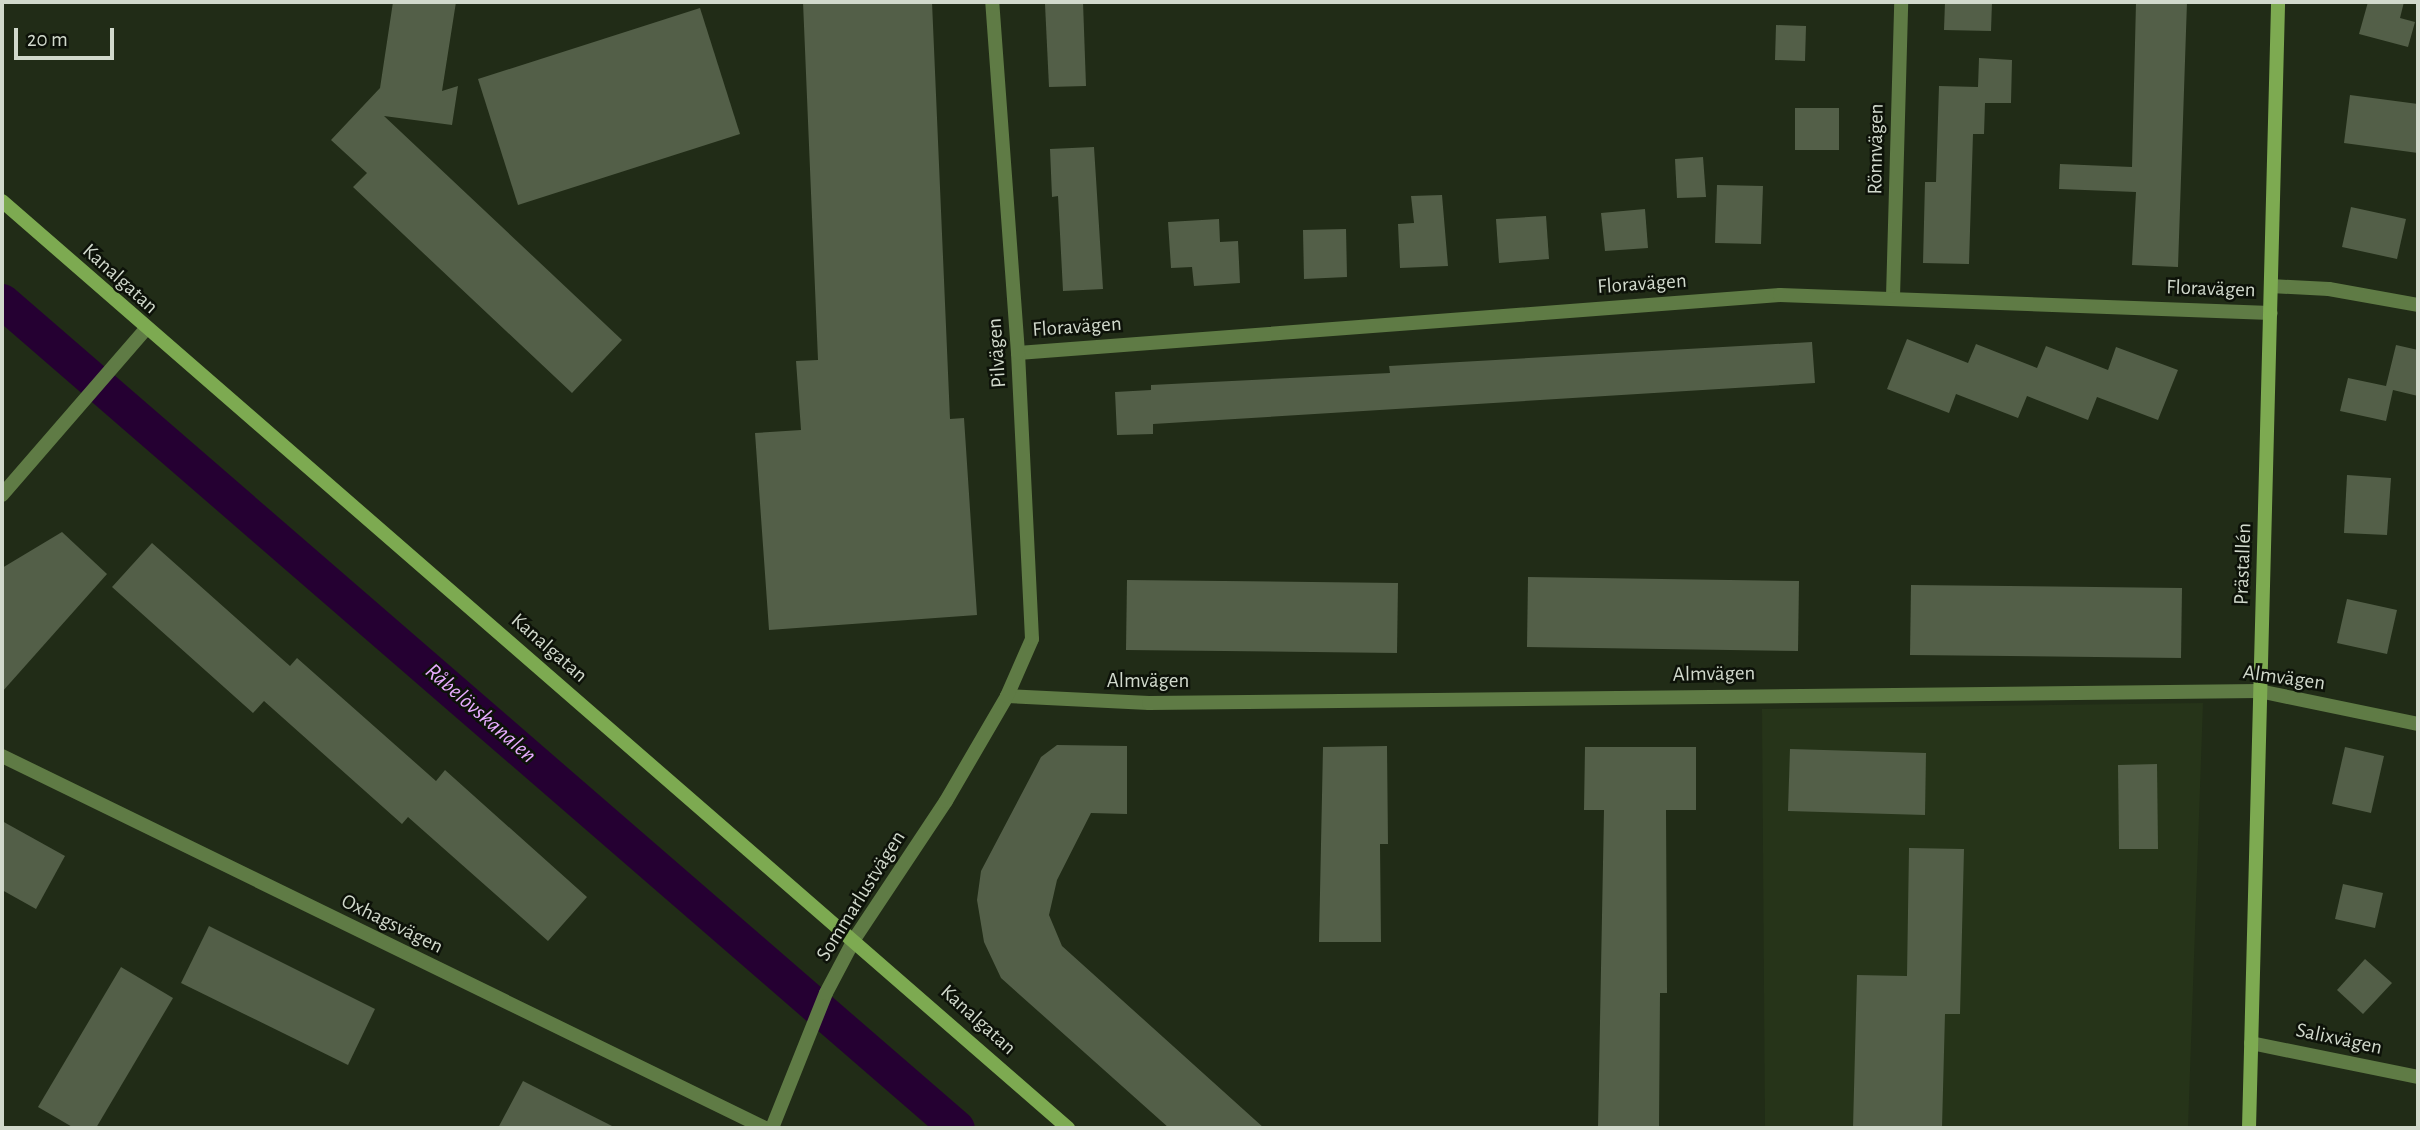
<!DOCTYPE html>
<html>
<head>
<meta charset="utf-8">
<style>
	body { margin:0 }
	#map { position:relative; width:2420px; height:1130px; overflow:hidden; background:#212c17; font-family:"Alegreya Sans",sans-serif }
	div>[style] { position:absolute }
	.built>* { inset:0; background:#263419 }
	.canal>* { height:35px; margin:-17.5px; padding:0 17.5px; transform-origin:17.5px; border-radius:17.5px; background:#250032 }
	.building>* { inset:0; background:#535f48 }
	.street>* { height:14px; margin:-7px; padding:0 7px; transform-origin:7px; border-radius:7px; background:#5f7b45 }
	.secondary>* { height:14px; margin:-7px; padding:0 7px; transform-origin:7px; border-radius:7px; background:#7daa51 }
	span { translate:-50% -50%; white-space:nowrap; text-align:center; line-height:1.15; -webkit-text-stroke:5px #0d1209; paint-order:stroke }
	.street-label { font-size:21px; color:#d1d9cc }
	.water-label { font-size:23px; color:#e6abfd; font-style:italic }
	.frame { position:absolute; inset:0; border:4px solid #d1d9cc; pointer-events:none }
	.scale { position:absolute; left:14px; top:28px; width:100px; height:32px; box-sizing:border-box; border:4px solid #d1d9cc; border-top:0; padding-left:9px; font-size:21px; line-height:24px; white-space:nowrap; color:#d1d9cc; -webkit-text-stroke:5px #0d1209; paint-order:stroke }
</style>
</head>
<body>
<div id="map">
	<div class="built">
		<div style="clip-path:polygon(2203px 703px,2188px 1128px,1765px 1128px,1762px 709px)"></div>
	</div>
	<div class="canal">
		<div style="left:2px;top:301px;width:1263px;rotate:40.89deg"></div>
	</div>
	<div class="building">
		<div style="clip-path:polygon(393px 2px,456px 2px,442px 91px,458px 86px,452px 125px,384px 116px,622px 340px,572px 393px,353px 187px,367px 173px,331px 140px,380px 88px)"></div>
		<div style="clip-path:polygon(803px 2px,932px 2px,950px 419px,964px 418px,977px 615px,769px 630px,755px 433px,801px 430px,796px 361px,818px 360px)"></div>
		<div style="clip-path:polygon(1083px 2px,1086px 86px,1049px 87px,1045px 4px)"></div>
		<div style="clip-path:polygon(1945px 2px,1992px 2px,1991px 31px,1944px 30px)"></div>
		<div style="clip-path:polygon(2136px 2px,2187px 2px,2178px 267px,2132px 265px,2136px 192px,2059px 189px,2060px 164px,2132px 167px)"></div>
		<div style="clip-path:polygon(2368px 2px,2404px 2px,2400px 18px,2415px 22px,2408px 47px,2359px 34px)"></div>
		<div style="clip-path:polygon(700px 8px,740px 134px,518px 205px,478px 79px)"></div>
		<div style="clip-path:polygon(1776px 25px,1806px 26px,1805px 61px,1775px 60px)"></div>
		<div style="clip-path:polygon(1979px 58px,2012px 60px,2011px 103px,1985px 103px,1984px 134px,1973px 134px,1969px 264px,1923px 263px,1925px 182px,1936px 182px,1939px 86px,1978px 87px)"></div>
		<div style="clip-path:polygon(2350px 95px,2418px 104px,2418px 153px,2344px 143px)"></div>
		<div style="clip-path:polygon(1795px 108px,1839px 108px,1839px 150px,1795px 150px)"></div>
		<div style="clip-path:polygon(1094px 147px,1103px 289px,1063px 291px,1058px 196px,1052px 197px,1050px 149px)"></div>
		<div style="clip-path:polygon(1703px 157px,1706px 197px,1677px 198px,1675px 159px)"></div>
		<div style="clip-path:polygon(1717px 185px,1763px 186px,1761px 244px,1715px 243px)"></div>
		<div style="clip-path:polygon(1442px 195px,1448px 266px,1400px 268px,1398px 224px,1414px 223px,1411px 196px)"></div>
		<div style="clip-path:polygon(2351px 207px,2406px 219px,2397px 259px,2342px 247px)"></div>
		<div style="clip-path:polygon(1645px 209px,1648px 248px,1605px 251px,1601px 213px)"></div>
		<div style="clip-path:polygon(1546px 216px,1549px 259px,1499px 263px,1496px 219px)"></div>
		<div style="clip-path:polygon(1219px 219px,1220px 242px,1238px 241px,1240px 283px,1194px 286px,1192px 267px,1171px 268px,1168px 222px)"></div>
		<div style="clip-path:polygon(1346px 229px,1347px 277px,1304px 279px,1303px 230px)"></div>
		<div style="clip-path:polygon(1907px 339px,1968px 363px,1976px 344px,2037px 368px,2046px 346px,2108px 370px,2116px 347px,2178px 370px,2158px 420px,2097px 397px,2088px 420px,2027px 396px,2018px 418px,1956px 394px,1949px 413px,1887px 389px)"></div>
		<div style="clip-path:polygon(1812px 342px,1815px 383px,1153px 424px,1153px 434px,1117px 435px,1115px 392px,1151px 390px,1151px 385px,1390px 373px,1389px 366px)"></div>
		<div style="clip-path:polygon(2396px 345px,2418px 350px,2418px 396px,2393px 390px,2386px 421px,2340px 411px,2348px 378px,2386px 386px)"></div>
		<div style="clip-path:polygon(2347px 475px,2391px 478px,2387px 535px,2344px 533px)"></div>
		<div style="clip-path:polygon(62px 532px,107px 574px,2px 692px,2px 568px)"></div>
		<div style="clip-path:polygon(152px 543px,290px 666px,297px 658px,436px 781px,445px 770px,587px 897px,548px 941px,408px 817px,402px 824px,264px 701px,253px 713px,112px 587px)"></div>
		<div style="clip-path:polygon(1528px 577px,1799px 581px,1798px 651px,1527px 647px)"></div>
		<div style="clip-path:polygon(1127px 580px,1398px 583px,1397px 653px,1126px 650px)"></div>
		<div style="clip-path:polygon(1911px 585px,2182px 588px,2181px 658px,1910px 655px)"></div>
		<div style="clip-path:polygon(2347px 599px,2397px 610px,2387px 654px,2337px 643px)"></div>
		<div style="clip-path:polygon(1057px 745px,1127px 746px,1127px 814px,1091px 813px,1057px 880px,1049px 915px,1062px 946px,1264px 1128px,1169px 1128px,1001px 978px,984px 942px,977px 900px,981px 871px,1041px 757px)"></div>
		<div style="clip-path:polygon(1387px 746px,1388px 844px,1380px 844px,1381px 942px,1319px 942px,1323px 747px)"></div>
		<div style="clip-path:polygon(1585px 747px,1696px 747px,1696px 810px,1666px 810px,1667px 993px,1660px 993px,1659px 1128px,1598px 1128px,1604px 810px,1584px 810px)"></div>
		<div style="clip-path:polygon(2345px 747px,2384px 756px,2371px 813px,2332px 804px)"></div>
		<div style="clip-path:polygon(1790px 749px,1926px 753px,1925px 815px,1788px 811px)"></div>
		<div style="clip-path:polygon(2157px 764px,2158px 849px,2119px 849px,2118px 765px)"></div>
		<div style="clip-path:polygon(2px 821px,65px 856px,36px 909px,2px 890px)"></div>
		<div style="clip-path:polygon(1909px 848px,1964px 849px,1960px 1014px,1945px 1014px,1942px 1128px,1853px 1128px,1857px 975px,1907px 976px)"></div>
		<div style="clip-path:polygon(2343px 884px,2383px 893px,2375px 928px,2335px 919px)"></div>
		<div style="clip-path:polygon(209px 926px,375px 1009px,348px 1065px,181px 983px)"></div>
		<div style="clip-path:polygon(2365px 959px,2392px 983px,2363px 1014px,2337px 990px)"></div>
		<div style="clip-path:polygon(121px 967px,173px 998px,96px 1128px,74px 1128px,38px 1107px)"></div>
		<div style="clip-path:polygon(523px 1081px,616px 1128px,498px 1128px)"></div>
	</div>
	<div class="street">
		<div style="left:2271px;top:286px;width:58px;rotate:3deg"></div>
		<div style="left:2329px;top:289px;width:90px;rotate:10.2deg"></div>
		<div style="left:1893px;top:297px;width:295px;rotate:-88.4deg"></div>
		<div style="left:1018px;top:353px;width:764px;rotate:-4.35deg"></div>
		<div style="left:1780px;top:295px;width:491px;rotate:2.1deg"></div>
		<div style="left:2px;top:495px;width:218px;rotate:-49.1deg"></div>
		<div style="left:1007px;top:696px;width:142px;rotate:2.8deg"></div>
		<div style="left:1149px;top:703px;width:1110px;rotate:-0.62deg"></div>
		<div style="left:2259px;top:691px;width:162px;rotate:11.7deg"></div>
		<div style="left:2px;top:756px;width:849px;rotate:25.99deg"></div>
		<div style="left:2251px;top:1043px;width:170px;rotate:11.5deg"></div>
		<div style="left:772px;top:1128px;width:145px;rotate:-68.2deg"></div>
		<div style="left:826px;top:993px;width:62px;rotate:-62.2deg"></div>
		<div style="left:855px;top:938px;width:164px;rotate:-56.4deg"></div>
		<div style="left:946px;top:801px;width:121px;rotate:-59.8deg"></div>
		<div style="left:1007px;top:696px;width:62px;rotate:-66.3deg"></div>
		<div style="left:1032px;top:639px;width:286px;rotate:-92.8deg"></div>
		<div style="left:1018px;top:353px;width:352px;rotate:-94.2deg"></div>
	</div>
	<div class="secondary">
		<div style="left:2px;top:201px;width:1413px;rotate:41.01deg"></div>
		<div style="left:2249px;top:1128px;width:1126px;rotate:-88.52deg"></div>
	</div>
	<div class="street-label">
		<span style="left:1876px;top:149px;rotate:-89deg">Rönnvägen</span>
		<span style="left:120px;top:279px;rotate:42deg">Kanalgatan</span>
		<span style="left:1642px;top:284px;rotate:-4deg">Floravägen</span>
		<span style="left:2211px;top:289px;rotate:2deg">Floravägen</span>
		<span style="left:1077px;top:327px;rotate:-4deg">Floravägen</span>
		<span style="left:997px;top:353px;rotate:-94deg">Pilvägen</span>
		<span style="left:2243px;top:564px;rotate:-88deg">Prästallén</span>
		<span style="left:549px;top:648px;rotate:41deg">Kanalgatan</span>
		<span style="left:1714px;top:674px;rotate:-1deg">Almvägen</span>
		<span style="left:2284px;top:678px;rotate:8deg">Almvägen</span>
		<span style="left:1148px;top:681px">Almvägen</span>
		<span style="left:861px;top:896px;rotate:-58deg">Sommarlustvägen</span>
		<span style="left:392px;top:924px;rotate:26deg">Oxhagsvägen</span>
		<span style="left:978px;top:1020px;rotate:42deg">Kanalgatan</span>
		<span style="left:2339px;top:1039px;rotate:12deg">Salixvägen</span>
	</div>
	<div class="water-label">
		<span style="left:480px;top:714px;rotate:41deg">Råbelövskanalen</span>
	</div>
	<div class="frame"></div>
	<div class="scale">20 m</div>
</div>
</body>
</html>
